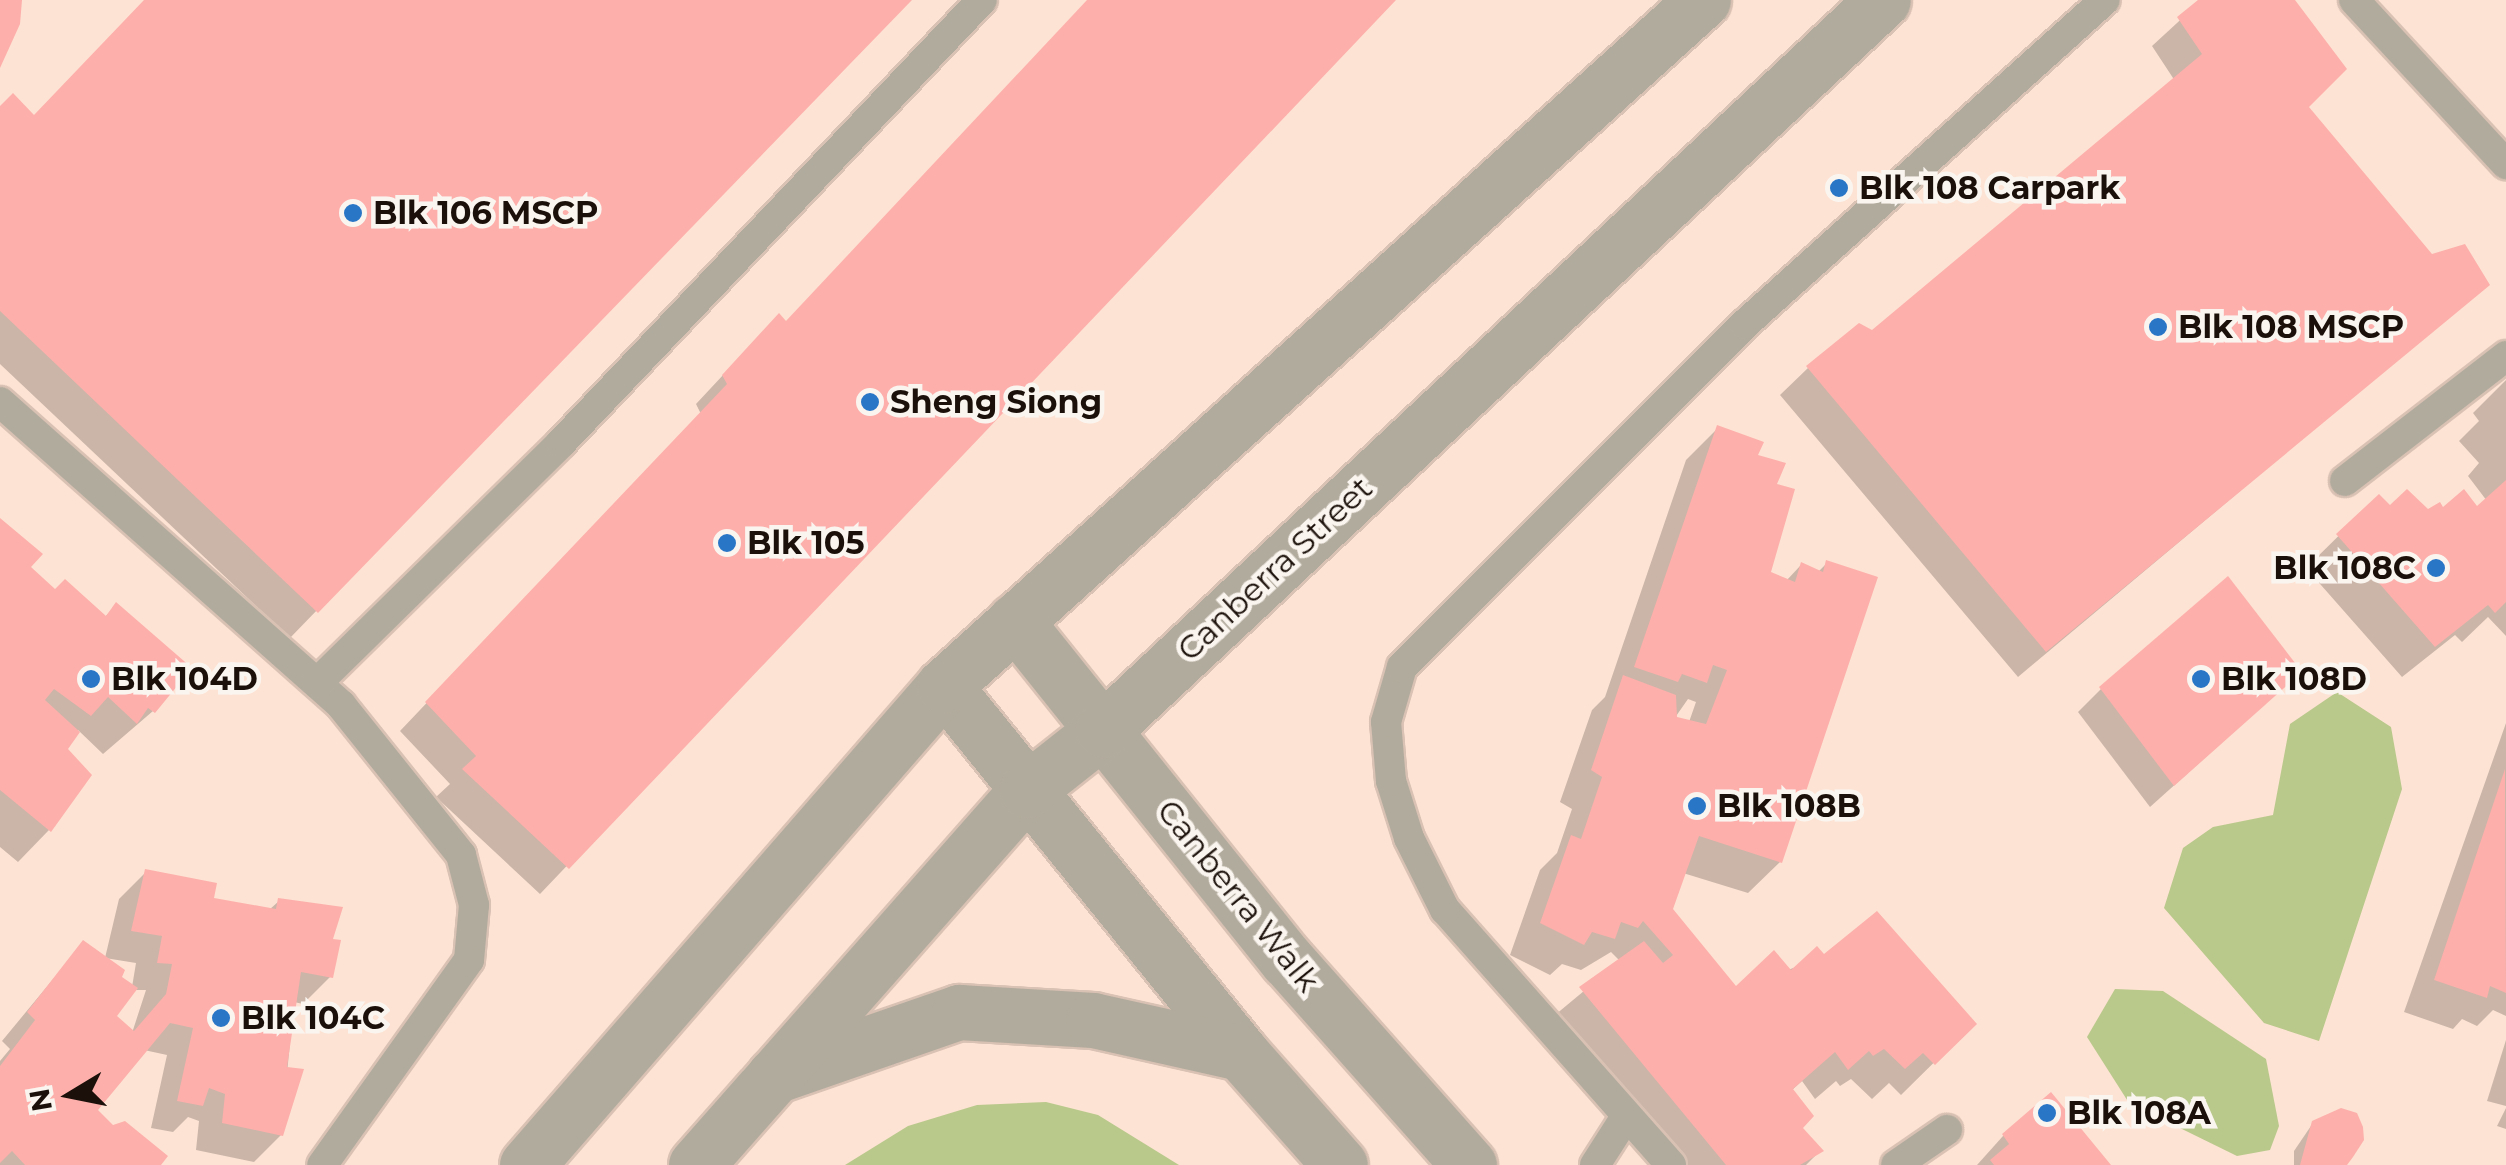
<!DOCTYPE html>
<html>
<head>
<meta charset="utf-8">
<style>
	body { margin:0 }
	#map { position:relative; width:2506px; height:1165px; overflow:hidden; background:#fde3d3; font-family:Montserrat,sans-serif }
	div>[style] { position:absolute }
	.green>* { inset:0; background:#b9c88b }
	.shadow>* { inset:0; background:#0003 }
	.building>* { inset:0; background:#fdafab }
	.roads { filter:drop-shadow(2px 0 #d9c1b3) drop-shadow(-2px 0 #d9c1b3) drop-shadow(0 2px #d9c1b3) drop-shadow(0 -2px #d9c1b3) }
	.service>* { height:30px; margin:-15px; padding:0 15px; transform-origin:15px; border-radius:15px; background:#b1ab9d }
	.minor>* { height:55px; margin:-27.5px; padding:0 27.5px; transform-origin:27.5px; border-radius:27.5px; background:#b1ab9d }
	.dots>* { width:28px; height:28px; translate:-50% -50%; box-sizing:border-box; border:5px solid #fbf5f0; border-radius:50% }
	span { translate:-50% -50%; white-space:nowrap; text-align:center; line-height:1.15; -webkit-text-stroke:9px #fbf5f0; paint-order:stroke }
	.poi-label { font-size:32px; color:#1b110a; font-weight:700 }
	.left { translate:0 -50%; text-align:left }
	.right { translate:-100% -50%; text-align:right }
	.street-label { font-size:32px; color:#1b110a }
	.north { position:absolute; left:20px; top:1045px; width:100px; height:100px; -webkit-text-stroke:8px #fbf5f0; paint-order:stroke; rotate:260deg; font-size:28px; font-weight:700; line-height:40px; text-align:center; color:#1b110a }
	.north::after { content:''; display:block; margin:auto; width:35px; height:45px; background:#1b110a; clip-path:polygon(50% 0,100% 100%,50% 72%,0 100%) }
</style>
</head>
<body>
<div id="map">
	<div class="green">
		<div style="clip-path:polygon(2337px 692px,2391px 727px,2402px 789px,2319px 1041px,2264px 1023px,2164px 908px,2183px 848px,2213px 827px,2273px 815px,2290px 724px)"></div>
		<div style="clip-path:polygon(2115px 989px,2163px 991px,2266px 1059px,2279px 1126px,2270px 1150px,2237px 1156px,2129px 1103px,2087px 1037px)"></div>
		<div style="clip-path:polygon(1046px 1102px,1098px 1115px,1179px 1165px,845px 1165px,908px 1126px,977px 1105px)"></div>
	</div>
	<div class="shadow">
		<div style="clip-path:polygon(147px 0,908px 0,290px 638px,0 364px,0 109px,33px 118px)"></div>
		<div style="clip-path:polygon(1089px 0,1392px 0,540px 894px,436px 797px,450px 784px,400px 731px,701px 414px,696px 404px,752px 344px,785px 324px)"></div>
		<div style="clip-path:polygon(2202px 0,2292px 0,2306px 106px,2431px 257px,2486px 285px,2018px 677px,1780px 395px,1808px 368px,1873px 333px,2175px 81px,2152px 46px)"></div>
		<div style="clip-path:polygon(2506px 380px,2506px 636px,2488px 617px,2462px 642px,2455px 635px,2402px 677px,2306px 568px,2378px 497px,2390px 509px,2427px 512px,2477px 510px,2487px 501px,2468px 476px,2479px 463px,2459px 441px,2479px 421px,2473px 413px)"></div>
		<div style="clip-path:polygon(evenodd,1718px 428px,1755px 457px,1773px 486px,1768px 574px,1786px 581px,1801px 565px,1818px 572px,1827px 563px,1780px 862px,1748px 893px,1683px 873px,1670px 909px,1735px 989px,1824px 957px,1973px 1024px,1901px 1095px,1889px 1083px,1872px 1099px,1851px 1079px,1840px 1086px,1836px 1081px,1815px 1099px,1802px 1081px,1792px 1090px,1799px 1128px,1820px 1151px,1806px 1165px,1669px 1165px,1549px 1020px,1620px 961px,1611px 952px,1581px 970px,1562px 964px,1550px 975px,1510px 955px,1540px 870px,1557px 853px,1572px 809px,1560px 802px,1592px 710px,1605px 697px,1686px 460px,1718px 428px,1688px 699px,1696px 702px,1689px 722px,1674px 719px,1688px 699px)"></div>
		<div style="clip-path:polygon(0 522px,27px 567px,55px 592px,104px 618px,116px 605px,153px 711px,103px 754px,78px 730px,65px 749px,49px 830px,18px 862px,0 847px)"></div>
		<div style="clip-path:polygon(2101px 689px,2276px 694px,2150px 807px,2078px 712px)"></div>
		<div style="clip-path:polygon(2506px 723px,2506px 1016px,2493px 1010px,2477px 1026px,2462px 1019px,2453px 1029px,2404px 1012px)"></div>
		<div style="clip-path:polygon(evenodd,146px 872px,211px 900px,269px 910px,279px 901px,329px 941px,330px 977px,303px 1004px,294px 1002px,281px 1135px,254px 1162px,196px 1150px,199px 1121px,188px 1117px,173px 1132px,151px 1128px,167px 1055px,144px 1050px,94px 1110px,158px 1165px,0 1165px,0 1061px,10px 1049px,2px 1041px,83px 943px,132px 987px,136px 963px,105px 958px,119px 899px,146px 872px,134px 990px,146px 990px,132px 1033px,113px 1016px,134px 990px)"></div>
		<div style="clip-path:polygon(2506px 1040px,2506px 1106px,2487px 1101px)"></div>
		<div style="clip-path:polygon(2051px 1096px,2108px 1165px,1977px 1165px,2003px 1136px)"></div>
		<div style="clip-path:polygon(2506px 1108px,2506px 1129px,2497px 1126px)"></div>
		<div style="clip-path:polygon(2313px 1123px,2344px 1165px,2294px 1165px,2294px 1151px)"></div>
	</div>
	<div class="building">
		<div style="clip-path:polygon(0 0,22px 0,20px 24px,0 68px)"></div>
		<div style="clip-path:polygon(144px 0,912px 0,318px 613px,0 311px,0 106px,13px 93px,34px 115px)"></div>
		<div style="clip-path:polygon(1087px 0,1396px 0,569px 869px,462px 769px,476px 756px,425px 702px,727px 384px,722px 375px,779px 313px,786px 321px)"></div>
		<div style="clip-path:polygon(2198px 0,2295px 0,2347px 69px,2309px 107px,2432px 254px,2465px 244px,2490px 285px,2046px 652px,1806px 366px,1859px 323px,1872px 330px,2202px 54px,2177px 17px)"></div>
		<div style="clip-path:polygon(1717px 425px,1764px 442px,1758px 455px,1786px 463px,1777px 484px,1795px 489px,1771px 572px,1795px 582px,1801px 562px,1823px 572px,1826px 560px,1878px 577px,1782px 863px,1699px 836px,1673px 909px,1736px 986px,1774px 950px,1791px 970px,1817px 946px,1824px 954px,1877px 911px,1977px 1024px,1935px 1065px,1923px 1053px,1905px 1069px,1884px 1049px,1873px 1056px,1869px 1051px,1848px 1070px,1835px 1052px,1793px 1089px,1814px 1116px,1803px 1128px,1824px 1151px,1800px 1165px,1726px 1165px,1579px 987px,1644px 941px,1663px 963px,1673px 955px,1643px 921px,1638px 928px,1621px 922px,1615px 939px,1592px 932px,1584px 945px,1540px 923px,1571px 835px,1581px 839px,1602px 777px,1591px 770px,1623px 675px,1676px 695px,1677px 717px,1706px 724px,1727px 670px,1713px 665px,1707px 683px,1682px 674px,1678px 682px,1634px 667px)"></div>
		<div style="clip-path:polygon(2506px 480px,2506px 602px,2495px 613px,2488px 605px,2435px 647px,2336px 534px,2379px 494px,2390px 505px,2407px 489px,2428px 509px,2440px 502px,2443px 507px,2464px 489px,2477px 506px)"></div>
		<div style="clip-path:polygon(0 518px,43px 554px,31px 567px,55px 589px,65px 579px,106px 616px,116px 602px,192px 668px,155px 713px,148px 708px,137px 724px,108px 697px,91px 716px,54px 689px,45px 700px,80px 732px,68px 749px,92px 775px,51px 832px,0 790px)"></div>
		<div style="clip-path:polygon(2228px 576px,2302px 672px,2174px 786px,2099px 687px)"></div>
		<div style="clip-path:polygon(2505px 769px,2506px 993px,2490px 986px,2487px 998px,2434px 980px)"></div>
		<div style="clip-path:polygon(145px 869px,217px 883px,214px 898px,276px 909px,278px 898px,343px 907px,333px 939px,341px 940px,333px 978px,301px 972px,287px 1067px,304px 1069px,283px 1136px,222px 1123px,225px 1094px,209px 1088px,203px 1106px,177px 1101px,193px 1028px,170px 1023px,98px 1110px,113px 1125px,125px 1121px,168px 1156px,161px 1165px,25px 1165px,12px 1151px,0 1163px,0 1066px,35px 1020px,27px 1012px,83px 940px,125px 970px,122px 977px,138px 988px,117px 1016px,134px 1031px,166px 994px,172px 964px,157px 963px,162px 936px,131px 931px)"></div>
		<div style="clip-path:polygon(2051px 1092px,2111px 1165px,1994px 1165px,1990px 1160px,2009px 1144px,2002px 1134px)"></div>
		<div style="clip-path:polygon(2341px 1108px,2357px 1113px,2363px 1127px,2364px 1140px,2353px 1157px,2347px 1165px,2300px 1165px,2312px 1121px)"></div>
	</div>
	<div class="roads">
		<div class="service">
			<div style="left:2354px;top:0;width:224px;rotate:47.2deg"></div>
			<div style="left:0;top:402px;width:456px;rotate:41.6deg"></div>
			<div style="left:341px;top:705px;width:192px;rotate:51.3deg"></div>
			<div style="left:461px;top:855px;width:52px;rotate:75.4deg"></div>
			<div style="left:474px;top:905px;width:55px;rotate:95.2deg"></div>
			<div style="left:469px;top:960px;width:252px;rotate:125.6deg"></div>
			<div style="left:2345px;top:481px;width:204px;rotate:-37.8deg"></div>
			<div style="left:317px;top:683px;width:342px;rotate:-44.5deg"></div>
			<div style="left:561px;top:443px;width:611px;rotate:-46.46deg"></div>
			<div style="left:1595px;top:1165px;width:56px;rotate:-57.4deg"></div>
			<div style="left:1671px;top:1165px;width:341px;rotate:-131.5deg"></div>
			<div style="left:1445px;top:910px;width:80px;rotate:-116.6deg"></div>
			<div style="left:1409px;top:838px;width:60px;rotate:-107.5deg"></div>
			<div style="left:1391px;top:781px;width:59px;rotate:-94.8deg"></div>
			<div style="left:1386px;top:722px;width:57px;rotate:-73.8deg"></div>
			<div style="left:1402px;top:667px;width:485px;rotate:-45deg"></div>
			<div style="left:1745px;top:324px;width:484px;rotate:-42deg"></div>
			<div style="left:1896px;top:1165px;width:62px;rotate:-34.5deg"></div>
		</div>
		<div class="minor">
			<div style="left:1015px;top:621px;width:435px;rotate:51.3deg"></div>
			<div style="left:1287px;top:960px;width:274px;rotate:48.4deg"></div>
			<div style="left:944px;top:686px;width:472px;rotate:51deg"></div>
			<div style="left:1241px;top:1053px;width:149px;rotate:48.5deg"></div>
			<div style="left:774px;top:1076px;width:196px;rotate:-19.1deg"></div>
			<div style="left:959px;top:1012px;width:134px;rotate:3.4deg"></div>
			<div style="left:1093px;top:1020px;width:152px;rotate:12.6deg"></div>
			<div style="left:527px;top:1165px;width:635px;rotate:-48.96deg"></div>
			<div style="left:944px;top:686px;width:1023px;rotate:-42.11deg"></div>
			<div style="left:696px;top:1165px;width:500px;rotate:-48.57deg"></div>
			<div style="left:1027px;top:790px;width:97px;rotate:-38.3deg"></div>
			<div style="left:1103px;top:730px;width:1068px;rotate:-43.1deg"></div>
		</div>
	</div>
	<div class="dots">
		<div style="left:1839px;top:188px;background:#2976c6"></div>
		<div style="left:353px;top:213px;background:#2976c6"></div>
		<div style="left:2158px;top:327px;background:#2976c6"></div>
		<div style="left:870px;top:402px;background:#2976c6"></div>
		<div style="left:727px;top:543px;background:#2976c6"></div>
		<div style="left:2436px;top:568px;background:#2976c6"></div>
		<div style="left:91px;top:679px;background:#2976c6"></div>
		<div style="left:2201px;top:679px;background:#2976c6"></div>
		<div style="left:1697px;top:806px;background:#2976c6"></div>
		<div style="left:221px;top:1018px;background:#2976c6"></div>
		<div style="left:2047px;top:1113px;background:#2976c6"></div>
	</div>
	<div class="poi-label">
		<span class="left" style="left:1859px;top:188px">Blk 108 Carpark</span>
		<span class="left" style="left:373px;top:213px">Blk 106 MSCP</span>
		<span class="left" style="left:2178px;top:327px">Blk 108 MSCP</span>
		<span class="left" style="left:890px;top:402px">Sheng Siong</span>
		<span class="left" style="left:747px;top:543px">Blk 105</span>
		<span class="right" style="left:2416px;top:568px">Blk 108C</span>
		<span class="left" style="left:111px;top:679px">Blk 104D</span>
		<span class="left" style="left:2221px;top:679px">Blk 108D</span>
		<span class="left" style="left:1717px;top:806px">Blk 108B</span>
		<span class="left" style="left:241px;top:1018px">Blk 104C</span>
		<span class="left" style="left:2067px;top:1113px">Blk 108A</span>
	</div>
	<div class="street-label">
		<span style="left:1275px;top:569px;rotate:-43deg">Canberra Street</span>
		<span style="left:1238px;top:896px;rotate:51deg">Canberra Walk</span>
	</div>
	<div class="north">N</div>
</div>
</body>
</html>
